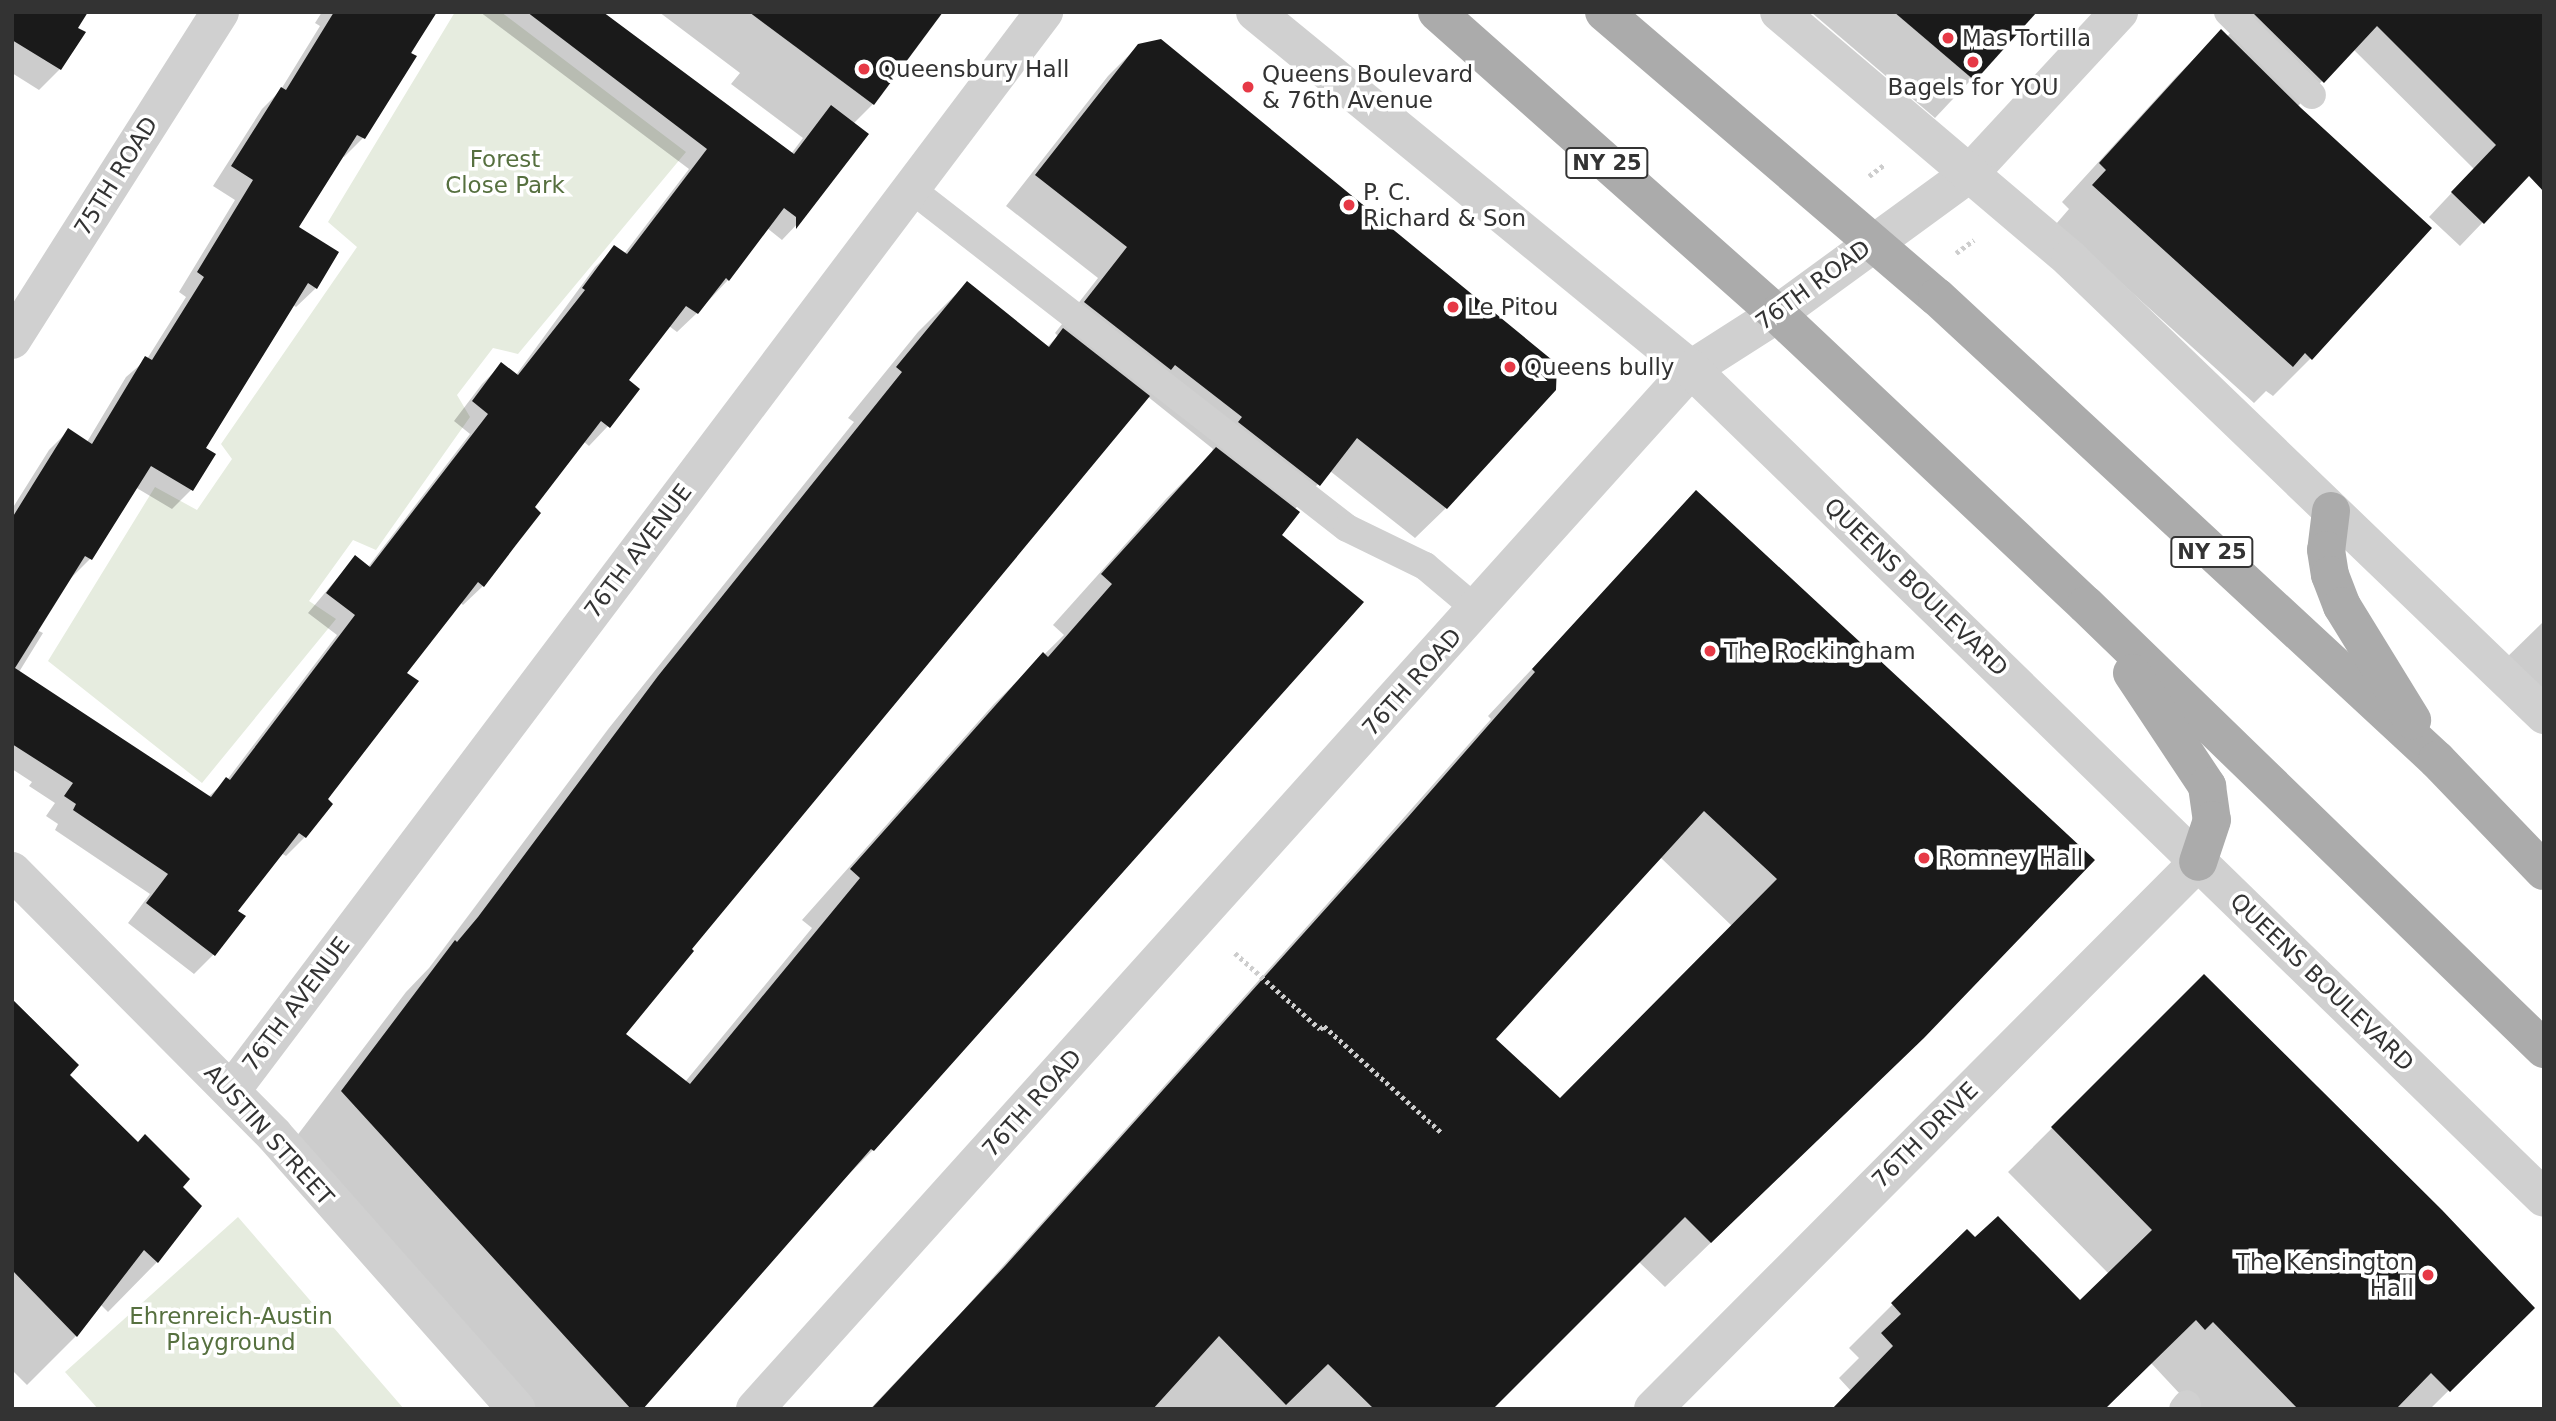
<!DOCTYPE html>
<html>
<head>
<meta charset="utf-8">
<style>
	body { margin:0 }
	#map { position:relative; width:2556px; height:1421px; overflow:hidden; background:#fff; font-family:"DejaVu Sans",sans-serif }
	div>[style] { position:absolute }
	.green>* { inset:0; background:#e6ecdf }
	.shadow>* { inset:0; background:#0003 }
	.building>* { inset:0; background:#1a1a1a }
	.path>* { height:4.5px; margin-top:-2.25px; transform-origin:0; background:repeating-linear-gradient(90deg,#cdcdcd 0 3.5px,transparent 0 7px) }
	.service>* { height:28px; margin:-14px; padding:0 14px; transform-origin:14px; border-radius:14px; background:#d0d0d0 }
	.minor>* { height:38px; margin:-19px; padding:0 19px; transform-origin:19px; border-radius:19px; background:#d0d0d0 }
	.tertiary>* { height:38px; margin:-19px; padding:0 19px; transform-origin:19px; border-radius:19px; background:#d0d0d0 }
	.primary>* { height:38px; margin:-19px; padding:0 19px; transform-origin:19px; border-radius:19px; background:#ababab }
	.dots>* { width:19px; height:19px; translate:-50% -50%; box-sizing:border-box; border:4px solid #fff; border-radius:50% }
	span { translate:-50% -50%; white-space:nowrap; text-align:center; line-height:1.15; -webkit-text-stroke:7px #fff; paint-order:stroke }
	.shield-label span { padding:2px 5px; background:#fff; border:2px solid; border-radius:5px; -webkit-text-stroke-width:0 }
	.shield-label { font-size:21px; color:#333; font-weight:700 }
	.poi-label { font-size:23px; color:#333 }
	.left { translate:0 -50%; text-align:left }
	.right { translate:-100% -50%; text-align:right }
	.park-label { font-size:23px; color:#56703f }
	.street-label { font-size:23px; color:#333 }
	.frame { position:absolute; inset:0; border:14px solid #333; pointer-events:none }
</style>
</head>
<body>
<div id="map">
	<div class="green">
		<div style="clip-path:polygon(455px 12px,501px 12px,686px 152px,518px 354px,493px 348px,457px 395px,470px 417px,376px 550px,353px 540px,309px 601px,336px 619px,202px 783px,48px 661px,155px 487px,197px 510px,232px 459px,221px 444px,357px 247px,328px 222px)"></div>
		<div style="clip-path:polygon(238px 1217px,404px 1409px,98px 1409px,65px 1372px)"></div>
	</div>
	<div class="shadow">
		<div style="clip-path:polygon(12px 12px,75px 28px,60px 69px,39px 90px,12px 73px)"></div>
		<div style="clip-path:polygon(322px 12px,435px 12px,363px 138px,344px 157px,342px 156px,297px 228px,316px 288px,296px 307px,293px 305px,203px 448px,214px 455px,191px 490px,172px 509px,135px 487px,90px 559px,71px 578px,37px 630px,43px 633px,19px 672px,208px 797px,227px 780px,337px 635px,308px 613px,355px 557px,368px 567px,470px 434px,454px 421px,482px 384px,502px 364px,516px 375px,595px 267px,615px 248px,624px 254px,689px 169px,480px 12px,598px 12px,791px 154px,803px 138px,731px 84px,740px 73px,659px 12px,941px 12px,873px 104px,853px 124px,801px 220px,782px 240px,767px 228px,728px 280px,697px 313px,677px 332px,669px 326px,626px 380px,608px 426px,589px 446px,583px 441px,533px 507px,483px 586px,463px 605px,460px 602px,405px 673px,305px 837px,286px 856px,281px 853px,236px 911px,213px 955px,194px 974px,128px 923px,150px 894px,55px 830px,58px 824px,46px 816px,55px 803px,29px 786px,32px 782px,12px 769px,12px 509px,49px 450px,68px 431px,87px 442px,126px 377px,147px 359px,186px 297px,179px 292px,235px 200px,213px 186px,262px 109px,280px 91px,320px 26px,315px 23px)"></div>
		<div style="clip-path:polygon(1811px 12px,2035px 12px,1935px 118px)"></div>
		<div style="clip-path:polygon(2248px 12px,2544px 12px,2530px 173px,2460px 246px,2429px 217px,2474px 169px,2353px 49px,2297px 107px,2311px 358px,2273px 396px,2266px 391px,2254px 403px,2056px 224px,2069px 209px,2062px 202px,2176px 77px,2214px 39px,2220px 45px)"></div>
		<div style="clip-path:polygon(evenodd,1139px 45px,1446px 508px,1415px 538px,1330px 471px,1294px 510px,873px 1150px,830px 1193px,641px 1409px,537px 1409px,293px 1141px,406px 992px,429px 968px,609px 728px,854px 422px,848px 418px,918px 332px,967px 283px,1047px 347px,1058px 336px,1055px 333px,1098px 278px,1006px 206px,1108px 76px,1139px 45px,1147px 396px,1213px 449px,1211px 454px,1166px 499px,1053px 625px,1064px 635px,994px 704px,802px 920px,812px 928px,685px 1082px,624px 1034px,689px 950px,1147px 396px)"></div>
		<div style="clip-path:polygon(evenodd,1696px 493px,1876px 1083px,1665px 1287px,1638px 1261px,1490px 1409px,870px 1409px,960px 1314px,1362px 865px,1491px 719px,1488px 716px,1696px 493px,1660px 857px,1732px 926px,1560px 1100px,1494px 1039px,1660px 857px)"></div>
		<div style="clip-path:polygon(2544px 621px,2544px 704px,2502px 662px)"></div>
		<div style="clip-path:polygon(2204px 977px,2532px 1308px,2430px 1409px,2194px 1409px,2151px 1363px,1851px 1391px,1839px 1378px,1859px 1358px,1849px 1348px,1892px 1305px,1975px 1239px,2080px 1303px,2109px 1274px,2008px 1172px)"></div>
		<div style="clip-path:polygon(12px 999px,77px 1065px,68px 1075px,200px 1206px,157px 1262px,108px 1312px,100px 1304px,76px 1336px,27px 1385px,12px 1370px)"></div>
	</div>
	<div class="building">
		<div style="clip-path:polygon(12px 12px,88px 12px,78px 28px,86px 32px,61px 70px,12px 40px)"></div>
		<div style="clip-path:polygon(334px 12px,437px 12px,411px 53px,417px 56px,365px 139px,357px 135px,299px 227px,339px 252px,317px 289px,308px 283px,206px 448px,216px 454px,193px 491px,151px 466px,92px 560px,85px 556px,15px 668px,211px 797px,226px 777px,230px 780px,355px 615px,326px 593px,355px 555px,370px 567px,488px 414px,472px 401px,501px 362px,518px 375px,585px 290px,582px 288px,614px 245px,627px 254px,707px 149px,527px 12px,603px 12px,794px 154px,831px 105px,869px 134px,796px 229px,796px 217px,784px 208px,729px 281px,726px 278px,698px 314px,686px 306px,629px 380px,640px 389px,610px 428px,601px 421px,535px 507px,541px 513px,516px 545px,484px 587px,478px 582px,407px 673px,419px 681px,328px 799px,333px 804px,306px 838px,299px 833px,238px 911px,246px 916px,215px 956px,146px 903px,168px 874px,73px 810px,76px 804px,64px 796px,73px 783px,12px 744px,12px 518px,68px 428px,92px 444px,145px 356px,152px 360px,204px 277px,197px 272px,253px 180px,231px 166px,281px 87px,286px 90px)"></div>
		<div style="clip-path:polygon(749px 12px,943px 12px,874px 105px)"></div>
		<div style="clip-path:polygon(1894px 12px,2037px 12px,1975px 81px)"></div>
		<div style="clip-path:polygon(2252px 12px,2544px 12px,2544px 192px,2529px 176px,2484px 224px,2451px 192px,2496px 145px,2377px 26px,2324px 83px)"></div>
		<div style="clip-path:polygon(2221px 29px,2301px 108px,2432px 228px,2312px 360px,2305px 353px,2293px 367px,2092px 185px,2106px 170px,2099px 163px)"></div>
		<div style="clip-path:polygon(1161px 39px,1557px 364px,1556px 390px,1447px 509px,1357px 438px,1320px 486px,1238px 422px,1242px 417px,1175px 365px,1171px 370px,1084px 302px,1127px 247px,1035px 175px,1138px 44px)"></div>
		<div style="clip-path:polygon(967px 281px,1049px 347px,1063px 328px,1150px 396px,692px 949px,694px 951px,626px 1034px,690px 1084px,860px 878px,850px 869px,1043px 652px,1048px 657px,1112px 584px,1101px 574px,1216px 447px,1300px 512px,1282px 535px,1364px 602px,874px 1151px,871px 1149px,643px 1409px,631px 1409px,341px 1091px,455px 940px,457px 942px,478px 917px,658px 676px,902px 372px,896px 367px)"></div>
		<div style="clip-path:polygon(evenodd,1696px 490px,2095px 860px,1924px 1038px,1711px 1243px,1685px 1217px,1493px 1409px,1374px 1409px,1328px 1364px,1286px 1405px,1219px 1336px,1153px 1409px,871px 1409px,1005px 1266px,1408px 817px,1535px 672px,1532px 669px,1696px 490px,1704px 811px,1777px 879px,1560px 1098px,1496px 1039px,1704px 811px)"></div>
		<div style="clip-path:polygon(2204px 974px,2442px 1210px,2535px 1308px,2450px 1392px,2431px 1373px,2396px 1409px,2298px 1409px,2213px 1322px,2205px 1330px,2196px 1320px,2105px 1409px,1832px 1409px,1893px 1346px,1881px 1333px,1901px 1314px,1891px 1303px,1967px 1229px,1975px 1237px,1998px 1216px,2080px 1300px,2152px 1230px,2051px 1127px)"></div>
		<div style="clip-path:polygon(12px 999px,79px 1065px,70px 1075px,138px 1142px,145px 1134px,190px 1179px,183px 1187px,202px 1206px,158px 1263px,144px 1250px,77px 1337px,12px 1270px)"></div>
	</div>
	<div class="path">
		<div style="left:1869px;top:176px;width:20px;rotate:-37deg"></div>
		<div style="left:1956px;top:253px;width:22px;rotate:-36deg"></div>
		<div style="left:1235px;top:953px;width:114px;rotate:41.8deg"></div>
		<div style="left:1320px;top:1029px;width:5px;rotate:-37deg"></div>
		<div style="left:1324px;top:1026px;width:159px;rotate:42.2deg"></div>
	</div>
	<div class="service">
		<div style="left:2228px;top:12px;width:118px;rotate:44.7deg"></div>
		<div style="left:911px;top:189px;width:552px;rotate:37.87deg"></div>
		<div style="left:1347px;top:528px;width:87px;rotate:26deg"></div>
		<div style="left:1425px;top:566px;width:68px;rotate:40.2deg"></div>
		<div style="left:2183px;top:1409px;width:6px;rotate:-51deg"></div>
	</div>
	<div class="minor">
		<div style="left:12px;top:340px;width:388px;rotate:-57.6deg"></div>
		<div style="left:12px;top:871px;width:372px;rotate:45.2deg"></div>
		<div style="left:274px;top:1135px;width:366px;rotate:48.5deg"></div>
		<div style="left:232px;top:1090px;width:1350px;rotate:-53.01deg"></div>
		<div style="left:755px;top:1409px;width:1399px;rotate:-48.01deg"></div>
		<div style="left:1691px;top:369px;width:102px;rotate:-32.6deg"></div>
		<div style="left:1777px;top:314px;width:238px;rotate:-36.1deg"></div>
		<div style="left:1969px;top:174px;width:221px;rotate:-47.2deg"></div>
		<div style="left:1653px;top:1409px;width:772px;rotate:-45.1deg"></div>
	</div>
	<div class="tertiary">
		<div style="left:1255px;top:12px;width:564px;rotate:39.31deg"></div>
		<div style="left:1691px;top:369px;width:1189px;rotate:44.18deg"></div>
		<div style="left:1779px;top:12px;width:382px;rotate:40.3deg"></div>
		<div style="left:2070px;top:259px;width:658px;rotate:43.89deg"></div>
	</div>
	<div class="primary">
		<div style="left:1437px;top:12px;width:455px;rotate:41.6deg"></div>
		<div style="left:1777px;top:314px;width:424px;rotate:43.3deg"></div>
		<div style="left:2086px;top:605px;width:638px;rotate:44.11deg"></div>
		<div style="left:1604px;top:12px;width:438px;rotate:40.6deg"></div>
		<div style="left:1937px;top:297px;width:681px;rotate:42.8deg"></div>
		<div style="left:2437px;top:760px;width:154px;rotate:46.1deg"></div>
		<div style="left:2331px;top:511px;width:39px;rotate:97deg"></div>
		<div style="left:2326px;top:550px;width:25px;rotate:81deg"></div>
		<div style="left:2330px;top:575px;width:33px;rotate:69deg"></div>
		<div style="left:2342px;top:606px;width:134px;rotate:58.4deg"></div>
		<div style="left:2132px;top:673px;width:136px;rotate:56.4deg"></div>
		<div style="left:2207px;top:786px;width:34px;rotate:82deg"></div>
		<div style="left:2212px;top:820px;width:44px;rotate:108.4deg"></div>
	</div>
	<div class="dots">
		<div style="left:1948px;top:38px;background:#e63946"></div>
		<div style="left:1973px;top:62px;background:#e63946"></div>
		<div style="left:864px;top:69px;background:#e63946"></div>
		<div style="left:1248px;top:87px;background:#e63946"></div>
		<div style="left:1349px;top:205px;background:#e63946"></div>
		<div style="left:1453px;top:307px;background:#e63946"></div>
		<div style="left:1510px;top:367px;background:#e63946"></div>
		<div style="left:1710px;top:651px;background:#e63946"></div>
		<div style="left:1924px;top:858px;background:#e63946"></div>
		<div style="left:2428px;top:1275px;background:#e63946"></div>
	</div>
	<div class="shield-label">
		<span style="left:1607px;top:163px">NY 25</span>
		<span style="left:2212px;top:552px">NY 25</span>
	</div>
	<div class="poi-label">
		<span class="left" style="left:1962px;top:38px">Mas Tortilla</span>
		<span class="left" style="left:878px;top:69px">Queensbury Hall</span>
		<span class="left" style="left:1262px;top:87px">Queens Boulevard<br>&amp; 76th Avenue</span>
		<span style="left:1973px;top:87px">Bagels for YOU</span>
		<span class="left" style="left:1363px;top:205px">P. C.<br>Richard &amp; Son</span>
		<span class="left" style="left:1467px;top:307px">Le Pitou</span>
		<span class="left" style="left:1524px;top:367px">Queens bully</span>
		<span class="left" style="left:1724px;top:651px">The Rockingham</span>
		<span class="left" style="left:1938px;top:858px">Romney Hall</span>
		<span class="right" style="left:2414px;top:1275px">The Kensington<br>Hall</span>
	</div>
	<div class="park-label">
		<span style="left:505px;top:172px">Forest<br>Close Park</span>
		<span style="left:231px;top:1329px">Ehrenreich-Austin<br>Playground</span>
	</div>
	<div class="street-label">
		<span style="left:116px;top:176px;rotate:-58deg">75TH ROAD</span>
		<span style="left:1813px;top:285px;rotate:-36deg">76TH ROAD</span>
		<span style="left:638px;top:551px;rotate:-53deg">76TH AVENUE</span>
		<span style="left:1916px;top:587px;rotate:44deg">QUEENS BOULEVARD</span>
		<span style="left:1412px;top:682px;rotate:-48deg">76TH ROAD</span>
		<span style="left:2322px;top:982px;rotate:44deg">QUEENS BOULEVARD</span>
		<span style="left:296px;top:1004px;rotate:-53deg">76TH AVENUE</span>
		<span style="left:1032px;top:1103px;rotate:-48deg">76TH ROAD</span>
		<span style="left:269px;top:1135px;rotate:48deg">AUSTIN STREET</span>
		<span style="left:1925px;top:1135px;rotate:-45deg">76TH DRIVE</span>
	</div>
	<div class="frame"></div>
</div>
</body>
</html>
